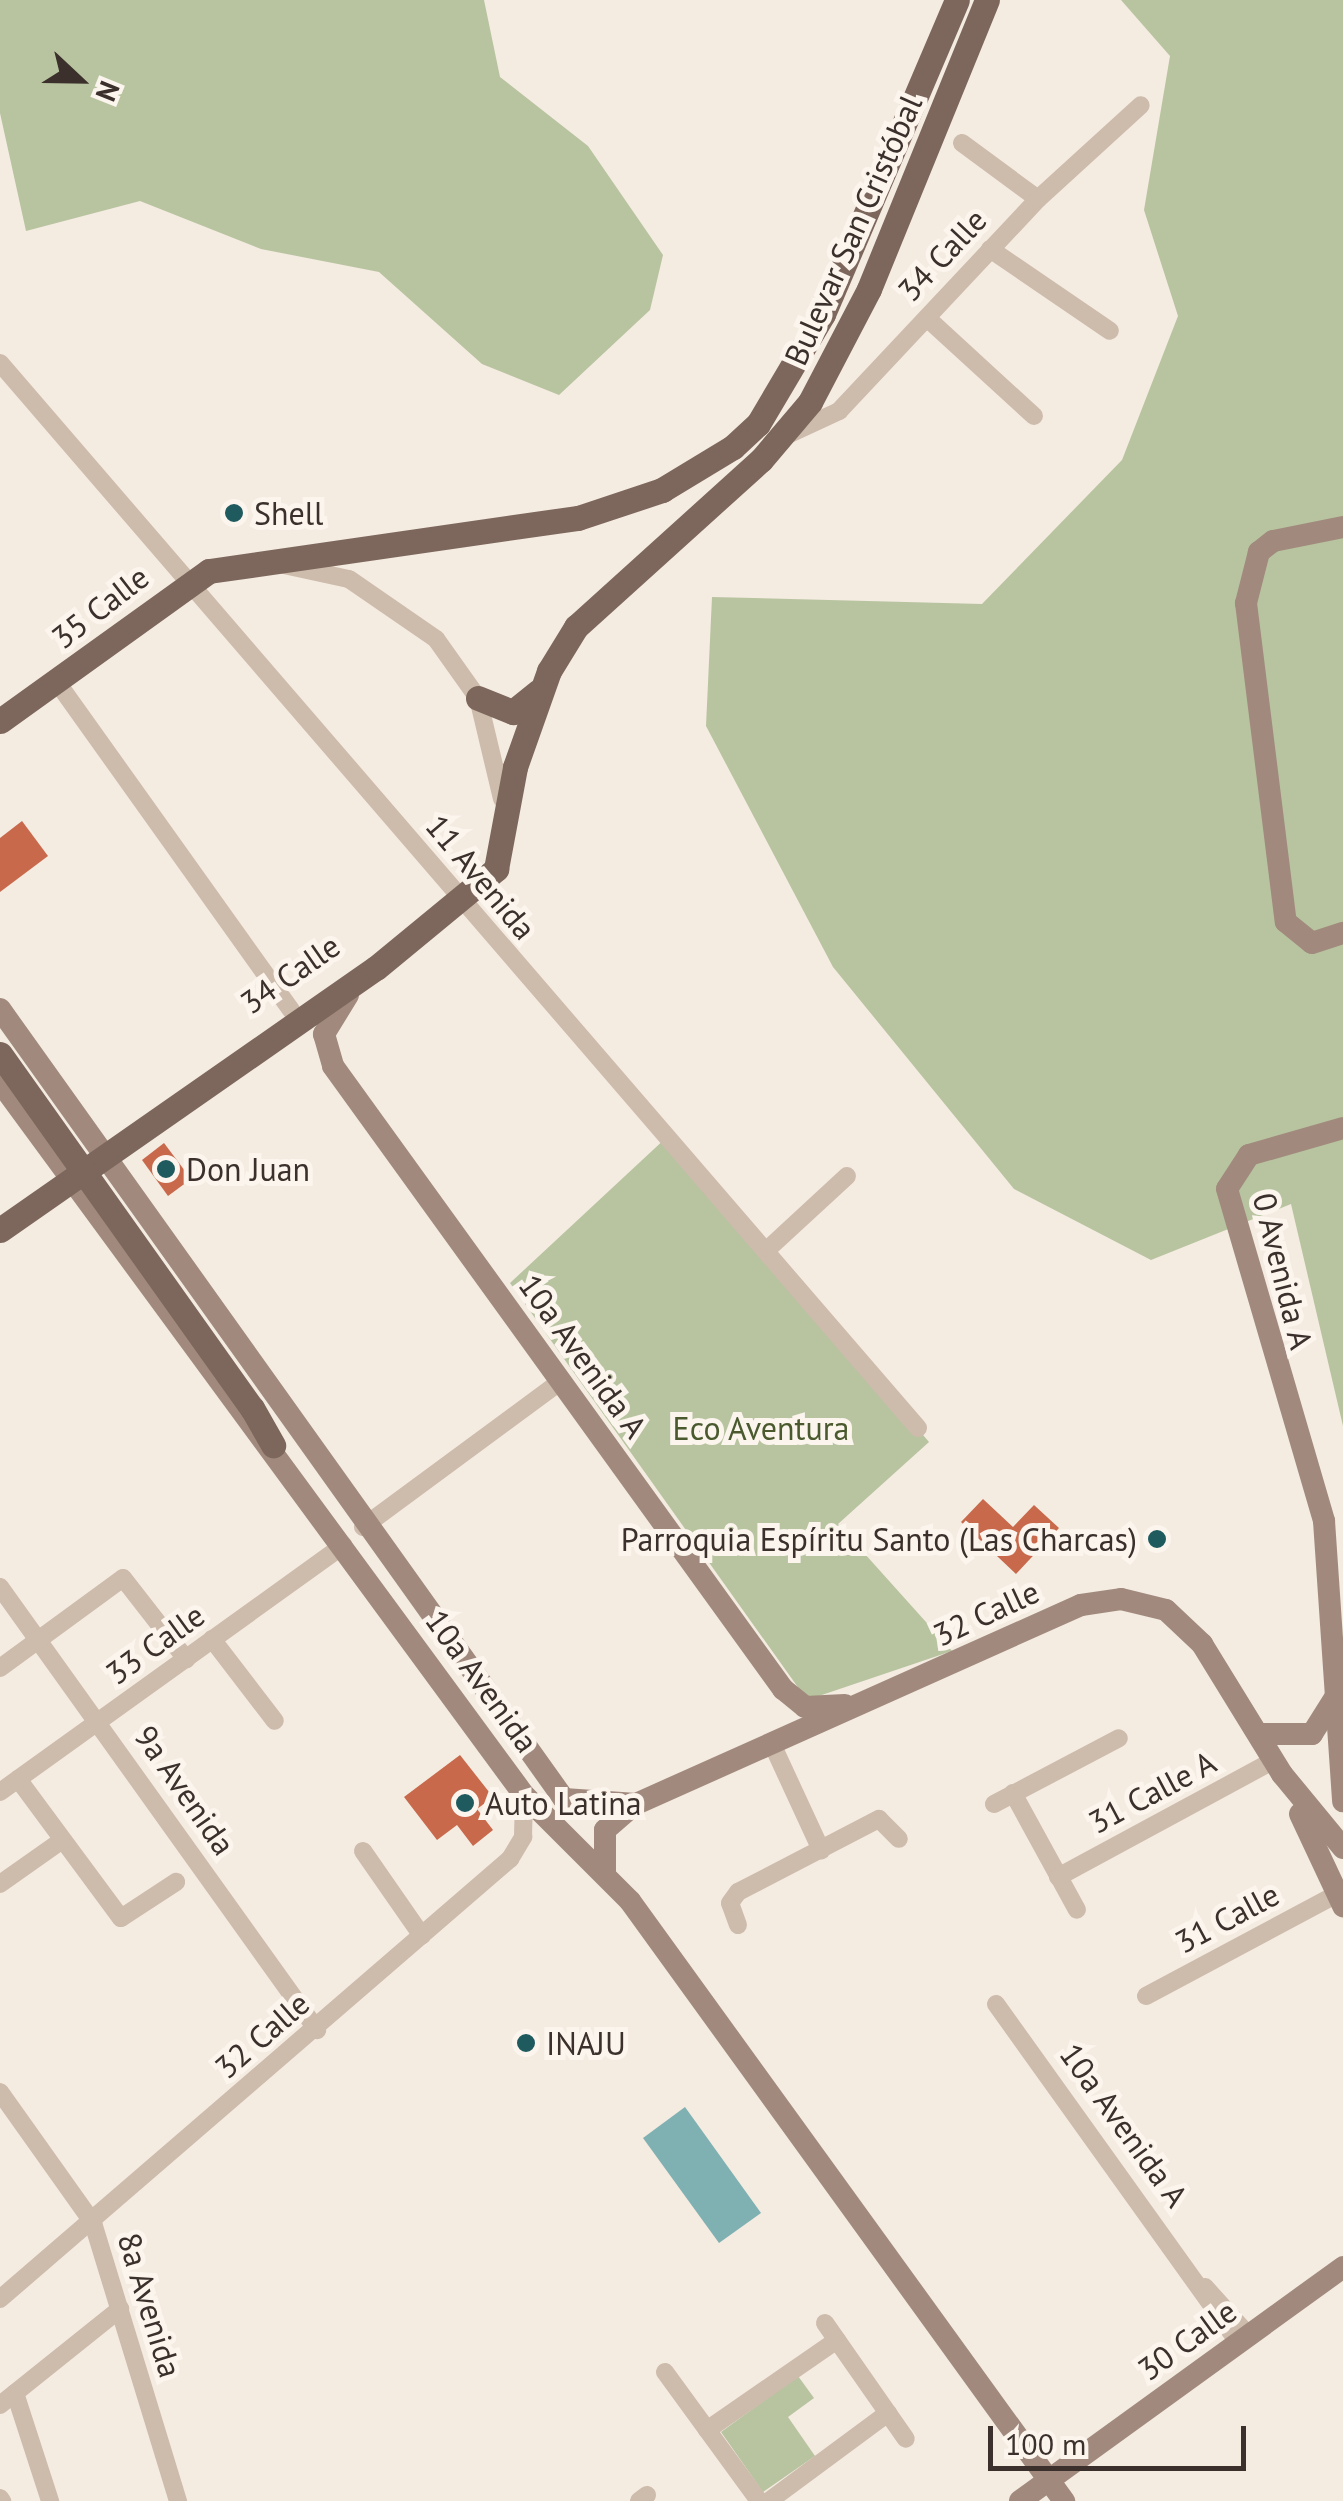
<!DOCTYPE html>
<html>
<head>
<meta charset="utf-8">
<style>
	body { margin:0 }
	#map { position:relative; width:1343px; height:2501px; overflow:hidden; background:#f4ebe1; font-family:"PT Sans",sans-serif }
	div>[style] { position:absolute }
	.green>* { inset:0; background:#b8c4a0 }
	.water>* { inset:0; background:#7fb0b2 }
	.building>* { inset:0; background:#c8694b }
	.street>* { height:18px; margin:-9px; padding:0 9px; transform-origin:9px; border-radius:9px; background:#cdbbac }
	.secondary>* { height:22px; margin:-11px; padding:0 11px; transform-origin:11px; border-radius:11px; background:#a18a7d }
	.primary>* { height:25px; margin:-12.5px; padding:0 12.5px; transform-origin:12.5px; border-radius:12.5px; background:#7d675c }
	.primary-bridge>* { height:25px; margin:-12.5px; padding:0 12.5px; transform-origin:12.5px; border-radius:12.5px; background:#7d675c }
	.dots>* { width:28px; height:28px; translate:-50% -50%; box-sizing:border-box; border:5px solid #fbf5ee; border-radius:50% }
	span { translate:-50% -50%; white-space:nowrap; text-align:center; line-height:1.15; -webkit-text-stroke:10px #fbf5ee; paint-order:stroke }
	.street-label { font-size:32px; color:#3b302b }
	.poi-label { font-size:32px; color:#3b302b }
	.left { translate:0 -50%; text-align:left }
	.right { translate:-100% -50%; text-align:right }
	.park-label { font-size:32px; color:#4a5a2e }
	.north { position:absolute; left:30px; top:30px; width:100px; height:100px; -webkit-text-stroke:8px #fbf5ee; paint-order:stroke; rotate:112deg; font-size:28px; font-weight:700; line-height:40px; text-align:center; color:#3b302b }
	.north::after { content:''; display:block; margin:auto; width:35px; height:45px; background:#3b302b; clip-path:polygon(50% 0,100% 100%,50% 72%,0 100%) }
	.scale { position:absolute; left:988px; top:2426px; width:258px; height:45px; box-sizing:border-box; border:5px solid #3b302b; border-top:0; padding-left:12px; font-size:30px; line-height:35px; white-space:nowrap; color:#3b302b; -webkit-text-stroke:8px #fbf5ee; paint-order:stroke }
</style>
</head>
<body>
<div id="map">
	<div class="green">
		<div style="clip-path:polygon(0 0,484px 0,500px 77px,588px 146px,663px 255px,650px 310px,559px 395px,482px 364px,379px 272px,261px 249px,140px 201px,26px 231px,0 113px)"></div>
		<div style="clip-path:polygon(1121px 0,1343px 0,1343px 1426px,1291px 1204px,1151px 1260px,1014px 1189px,833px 967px,706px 726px,712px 597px,982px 604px,1122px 460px,1178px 316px,1144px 210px,1170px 56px)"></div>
		<div style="clip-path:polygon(668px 1136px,929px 1442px,838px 1524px,952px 1651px,807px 1700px,510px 1283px)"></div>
		<div style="clip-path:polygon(798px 2376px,814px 2398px,788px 2417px,815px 2456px,763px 2492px,721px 2432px)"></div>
	</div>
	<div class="water">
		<div style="clip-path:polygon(685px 2107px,761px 2213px,719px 2243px,643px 2138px)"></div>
	</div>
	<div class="building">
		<div style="clip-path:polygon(22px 821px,48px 856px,0 892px,0 838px)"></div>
		<div style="clip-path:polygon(164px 1143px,191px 1179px,168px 1196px,142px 1160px)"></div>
		<div style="clip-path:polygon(983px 1499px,1013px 1527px,1034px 1505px,1059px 1528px,1016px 1574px,961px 1522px)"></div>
		<div style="clip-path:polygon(460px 1755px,493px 1797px,477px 1809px,493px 1830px,473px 1846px,457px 1825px,437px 1840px,404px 1797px)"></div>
	</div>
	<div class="street">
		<div style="left:962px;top:143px;width:94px;rotate:36.4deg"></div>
		<div style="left:990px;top:249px;width:145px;rotate:34.3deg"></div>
		<div style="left:927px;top:318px;width:145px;rotate:42.5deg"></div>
		<div style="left:0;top:363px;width:1406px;rotate:49.24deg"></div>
		<div style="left:785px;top:436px;width:60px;rotate:-24.8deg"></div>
		<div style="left:839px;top:411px;width:291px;rotate:-46.8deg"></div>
		<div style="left:1038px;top:199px;width:139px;rotate:-42.4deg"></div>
		<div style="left:284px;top:565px;width:66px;rotate:12.2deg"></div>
		<div style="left:349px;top:579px;width:106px;rotate:34.6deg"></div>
		<div style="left:436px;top:639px;width:72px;rotate:54.6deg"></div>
		<div style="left:478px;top:698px;width:104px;rotate:76.6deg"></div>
		<div style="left:57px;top:682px;width:403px;rotate:54.5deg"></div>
		<div style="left:769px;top:1248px;width:106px;rotate:-42.7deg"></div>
		<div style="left:363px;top:1527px;width:246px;rotate:-36.4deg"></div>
		<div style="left:0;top:1587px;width:545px;rotate:54.41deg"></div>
		<div style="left:212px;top:1639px;width:103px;rotate:52.5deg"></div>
		<div style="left:0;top:1668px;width:152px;rotate:-36.2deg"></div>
		<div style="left:123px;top:1578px;width:103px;rotate:52.1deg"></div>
		<div style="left:773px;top:1746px;width:115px;rotate:65.2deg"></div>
		<div style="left:18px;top:1779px;width:173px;rotate:53.5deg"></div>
		<div style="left:121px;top:1918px;width:66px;rotate:-33.2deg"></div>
		<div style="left:0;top:1792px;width:423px;rotate:-35.7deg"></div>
		<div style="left:1013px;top:1793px;width:133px;rotate:61.3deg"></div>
		<div style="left:994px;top:1804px;width:141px;rotate:-27.8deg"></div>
		<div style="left:363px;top:1851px;width:103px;rotate:55.2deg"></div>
		<div style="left:1058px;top:1877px;width:246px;rotate:-28.4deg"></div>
		<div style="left:0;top:1884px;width:75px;rotate:-35.2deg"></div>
		<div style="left:738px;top:1925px;width:23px;rotate:-110deg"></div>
		<div style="left:730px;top:1903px;width:14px;rotate:-54deg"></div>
		<div style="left:738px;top:1892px;width:159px;rotate:-27.4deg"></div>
		<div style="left:879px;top:1819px;width:28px;rotate:45deg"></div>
		<div style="left:1146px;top:1996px;width:217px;rotate:-28.1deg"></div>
		<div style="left:996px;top:2004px;width:417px;rotate:54.4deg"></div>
		<div style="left:0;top:2092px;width:161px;rotate:54.6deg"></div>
		<div style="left:93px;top:2223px;width:291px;rotate:73deg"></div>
		<div style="left:1205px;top:2287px;width:66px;rotate:48.1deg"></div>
		<div style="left:0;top:2299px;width:674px;rotate:-40.79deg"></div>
		<div style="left:510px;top:1859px;width:26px;rotate:-59deg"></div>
		<div style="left:523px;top:1837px;width:42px;rotate:-88.6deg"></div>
		<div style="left:825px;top:2323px;width:141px;rotate:55.1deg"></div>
		<div style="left:665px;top:2372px;width:160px;rotate:53.9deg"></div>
		<div style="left:15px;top:2393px;width:114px;rotate:72deg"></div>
		<div style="left:0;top:2405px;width:154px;rotate:-38.7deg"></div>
		<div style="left:707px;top:2430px;width:158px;rotate:-34.7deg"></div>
		<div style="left:0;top:2498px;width:4px;rotate:56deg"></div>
		<div style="left:639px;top:2501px;width:10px;rotate:-37deg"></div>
		<div style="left:769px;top:2501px;width:148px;rotate:-36.5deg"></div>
	</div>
	<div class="secondary">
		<div style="left:1343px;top:527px;width:71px;rotate:168.7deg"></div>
		<div style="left:1273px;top:541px;width:18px;rotate:142deg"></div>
		<div style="left:1259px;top:552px;width:53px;rotate:104.3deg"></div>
		<div style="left:1246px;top:603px;width:321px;rotate:82.9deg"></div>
		<div style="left:1286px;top:922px;width:33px;rotate:39deg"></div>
		<div style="left:1312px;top:943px;width:33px;rotate:-18deg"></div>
		<div style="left:348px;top:995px;width:46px;rotate:121.6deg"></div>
		<div style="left:324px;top:1034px;width:33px;rotate:74deg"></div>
		<div style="left:333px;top:1066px;width:769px;rotate:54.16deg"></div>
		<div style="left:783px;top:1689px;width:28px;rotate:39deg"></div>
		<div style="left:805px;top:1707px;width:40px;rotate:-2.9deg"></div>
		<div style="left:0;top:1009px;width:971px;rotate:54.48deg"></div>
		<div style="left:564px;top:1799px;width:72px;rotate:4deg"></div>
		<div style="left:636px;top:1804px;width:487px;rotate:-24.1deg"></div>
		<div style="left:1081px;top:1605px;width:40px;rotate:-8.5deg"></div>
		<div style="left:1121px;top:1599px;width:46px;rotate:13.7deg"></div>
		<div style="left:1166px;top:1610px;width:50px;rotate:43.4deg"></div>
		<div style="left:1202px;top:1644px;width:153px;rotate:58.4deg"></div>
		<div style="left:1282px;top:1774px;width:96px;rotate:50.5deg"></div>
		<div style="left:0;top:1082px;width:885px;rotate:53.69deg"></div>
		<div style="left:524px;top:1795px;width:150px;rotate:45deg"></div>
		<div style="left:630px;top:1901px;width:741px;rotate:54.12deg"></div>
		<div style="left:1343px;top:1128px;width:98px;rotate:164deg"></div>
		<div style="left:1249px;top:1155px;width:40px;rotate:122.9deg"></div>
		<div style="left:1227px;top:1189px;width:346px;rotate:73.7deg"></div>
		<div style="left:1324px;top:1521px;width:281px;rotate:86.1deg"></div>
		<div style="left:1262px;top:1734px;width:50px"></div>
		<div style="left:1312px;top:1734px;width:41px;rotate:-57.8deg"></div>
		<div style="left:1300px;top:1814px;width:102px;rotate:64.9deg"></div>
		<div style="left:605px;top:1873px;width:43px;rotate:-90deg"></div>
		<div style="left:605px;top:1830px;width:37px;rotate:-41deg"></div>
		<div style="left:1020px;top:2501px;width:399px;rotate:-35.9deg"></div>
	</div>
	<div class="primary">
		<div style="left:478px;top:698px;width:38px;rotate:22deg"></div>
		<div style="left:513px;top:712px;width:33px;rotate:-39deg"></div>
		<div style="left:0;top:721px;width:257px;rotate:-35.7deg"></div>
		<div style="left:209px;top:571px;width:373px;rotate:-8.2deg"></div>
		<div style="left:578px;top:518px;width:89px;rotate:-18.4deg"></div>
		<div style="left:662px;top:490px;width:83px;rotate:-31.2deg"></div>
		<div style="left:733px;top:447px;width:34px;rotate:-43deg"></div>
		<div style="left:758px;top:424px;width:128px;rotate:-59.4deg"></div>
		<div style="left:823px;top:314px;width:341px;rotate:-66.9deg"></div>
		<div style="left:0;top:1230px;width:458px;rotate:-34.9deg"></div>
		<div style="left:376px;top:968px;width:156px;rotate:-39.5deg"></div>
		<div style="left:496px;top:869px;width:104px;rotate:-79.4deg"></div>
		<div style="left:515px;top:767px;width:102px;rotate:-70.5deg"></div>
		<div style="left:549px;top:671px;width:52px;rotate:-58.5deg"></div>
		<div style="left:576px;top:627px;width:249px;rotate:-42.1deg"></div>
		<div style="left:761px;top:460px;width:76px;rotate:-49.8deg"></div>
		<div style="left:810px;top:402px;width:127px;rotate:-62.4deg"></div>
		<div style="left:869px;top:289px;width:312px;rotate:-67.8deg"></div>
		<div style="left:252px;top:1408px;width:43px;rotate:60.4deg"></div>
	</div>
	<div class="primary-bridge">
		<div style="left:0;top:1054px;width:435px;rotate:54.6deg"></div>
	</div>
	<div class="dots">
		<div style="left:234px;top:513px;background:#1f5a5e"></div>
		<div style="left:166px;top:1169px;background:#1f5a5e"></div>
		<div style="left:1157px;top:1539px;background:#1f5a5e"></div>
		<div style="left:465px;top:1803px;background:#1f5a5e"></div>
		<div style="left:526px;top:2043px;background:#1f5a5e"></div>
	</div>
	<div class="street-label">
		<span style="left:853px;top:230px;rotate:-66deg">Bulevar San Cristóbal</span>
		<span style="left:942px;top:255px;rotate:-47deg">34 Calle</span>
		<span style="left:100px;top:607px;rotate:-38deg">35 Calle</span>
		<span style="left:481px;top:877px;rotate:50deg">11 Avenida</span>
		<span style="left:290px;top:974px;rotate:-35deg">34 Calle</span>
		<span style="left:1283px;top:1271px;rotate:76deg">0 Avenida A</span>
		<span style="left:583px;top:1356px;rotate:54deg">10a Avenida A</span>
		<span style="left:986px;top:1613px;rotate:-25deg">32 Calle</span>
		<span style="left:155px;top:1644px;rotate:-36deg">33 Calle</span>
		<span style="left:482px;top:1681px;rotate:54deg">10a Avenida</span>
		<span style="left:185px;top:1790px;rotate:55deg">9a Avenida</span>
		<span style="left:1152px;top:1792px;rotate:-28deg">31 Calle A</span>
		<span style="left:1227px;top:1918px;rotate:-28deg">31 Calle</span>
		<span style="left:262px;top:2035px;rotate:-41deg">32 Calle</span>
		<span style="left:1124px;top:2125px;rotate:54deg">10a Avenida A</span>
		<span style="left:150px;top:2305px;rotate:73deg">8a Avenida</span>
		<span style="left:1187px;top:2340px;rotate:-36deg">30 Calle</span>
	</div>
	<div class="poi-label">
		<span class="left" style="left:254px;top:513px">Shell</span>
		<span class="left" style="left:186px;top:1169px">Don Juan</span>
		<span class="right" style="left:1137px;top:1539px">Parroquia Espíritu Santo (Las Charcas)</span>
		<span class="left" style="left:485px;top:1803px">Auto Latina</span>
		<span class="left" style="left:546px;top:2043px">INAJU</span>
	</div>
	<div class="park-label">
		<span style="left:761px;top:1428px">Eco Aventura</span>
	</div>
	<div class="north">N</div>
	<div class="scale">100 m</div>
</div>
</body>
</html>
